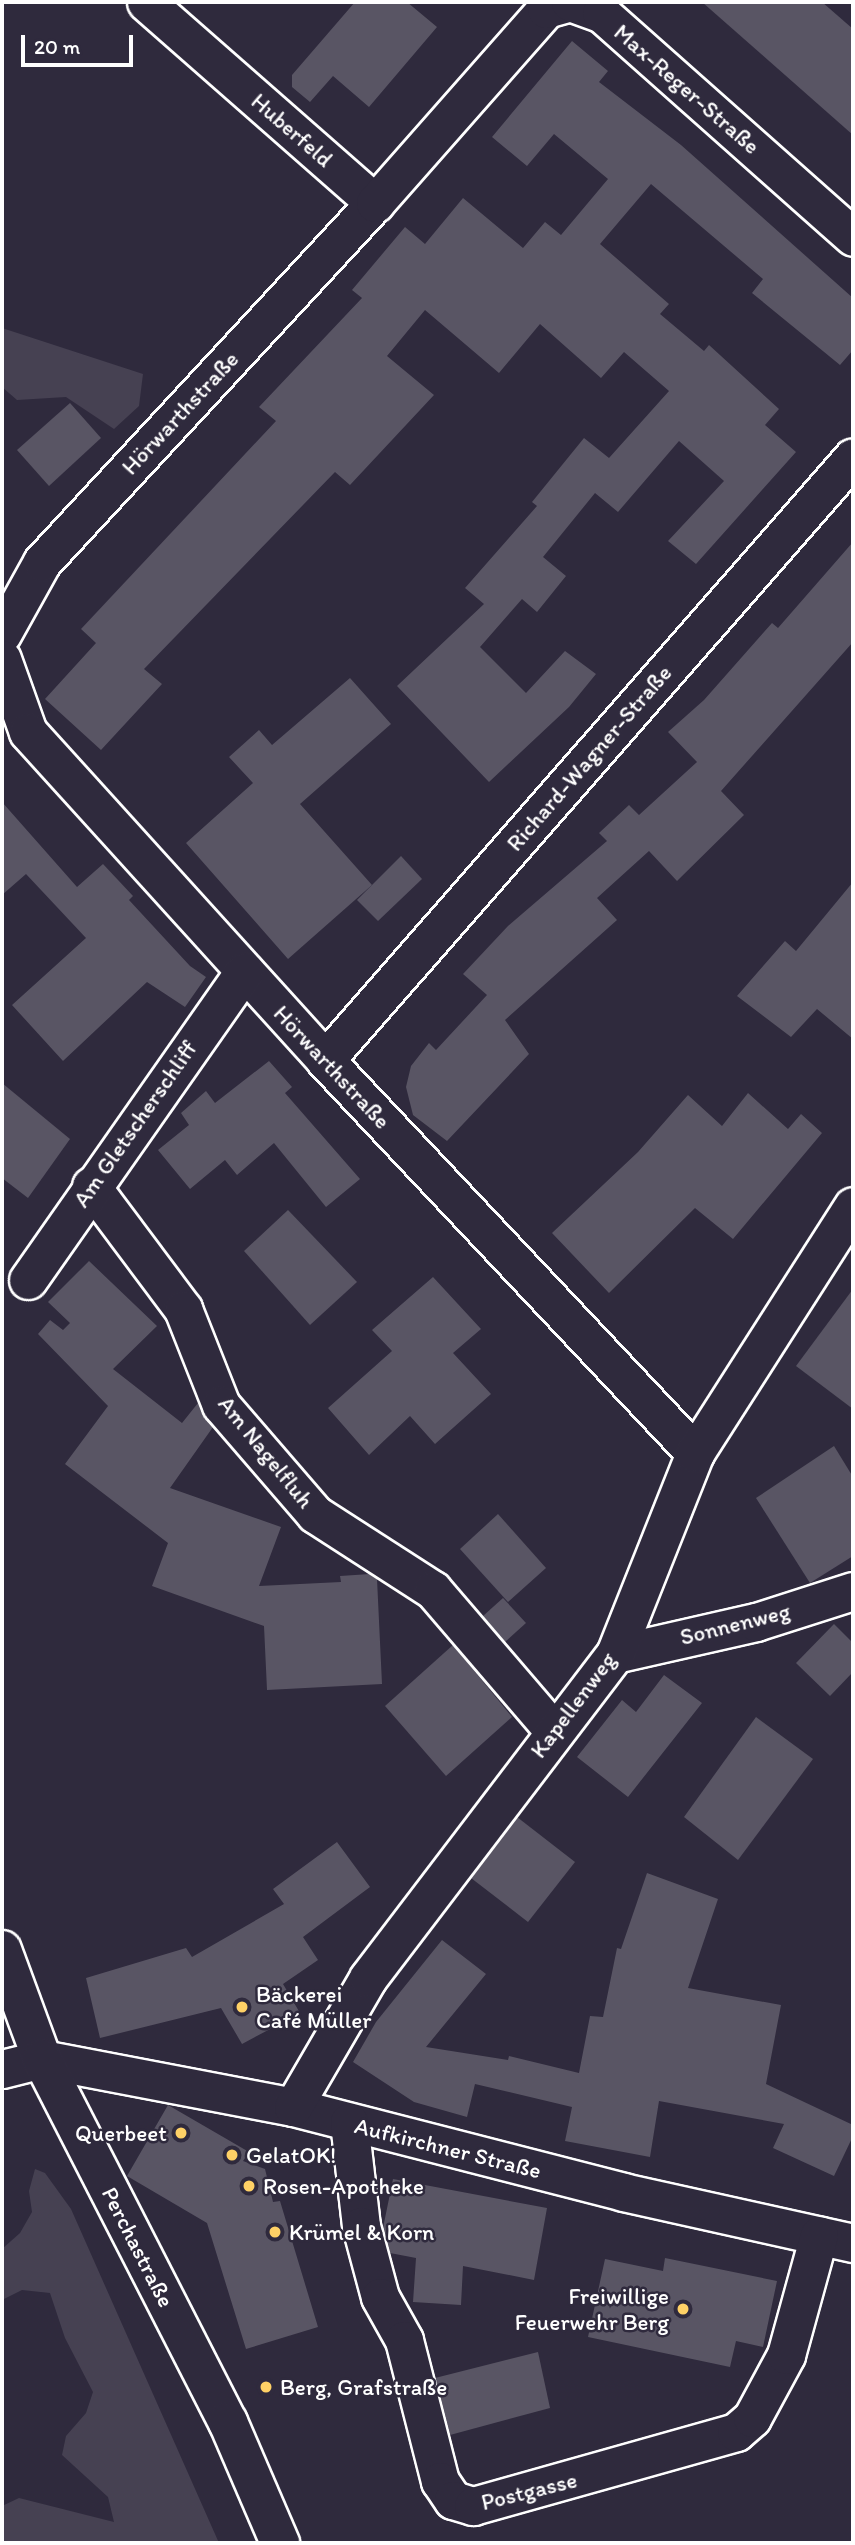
<!DOCTYPE html>
<html>
<head>
<meta charset="utf-8">
<style>
	body { margin:0 }
	#map { position:relative; width:855px; height:2545px; overflow:hidden; background:#2f2a3d; font-family:Itim,sans-serif }
	div>[style] { position:absolute }
	.green>* { inset:0; background:#464152 }
	.building>* { inset:0; background:#595564 }
	.roads { filter:drop-shadow(2px 0 #fff) drop-shadow(-2px 0 #fff) drop-shadow(0 2px #fff) drop-shadow(0 -2px #fff) }
	.minor>* { height:37px; margin:-18.5px; padding:0 18.5px; transform-origin:18.5px; border-radius:18.5px; background:#2f2a3d }
	.secondary>* { height:38px; margin:-19px; padding:0 19px; transform-origin:19px; border-radius:19px; background:#2f2a3d }
	.dots>* { width:19px; height:19px; translate:-50% -50%; box-sizing:border-box; border:4px solid #2f2a3d; border-radius:50% }
	span { translate:-50% -50%; white-space:nowrap; text-align:center; line-height:1.15; -webkit-text-stroke:5px #2f2a3d; paint-order:stroke }
	.street-label { font-size:23px; color:#fff }
	.poi-label { font-size:23px; color:#fff }
	.left { translate:0 -50%; text-align:left }
	.right { translate:-100% -50%; text-align:right }
	.frame { position:absolute; inset:0; border:4px solid #fff; pointer-events:none }
	.scale { position:absolute; left:21px; top:35px; width:112px; height:32px; box-sizing:border-box; border:4px solid #fff; border-top:0; padding-left:9px; font-size:21px; line-height:24px; white-space:nowrap; color:#fff; -webkit-text-stroke:5px #2f2a3d; paint-order:stroke }
</style>
</head>
<body>
<div id="map">
	<div class="green">
		<div style="clip-path:polygon(2px 328px,143px 374px,139px 406px,114px 429px,66px 397px,17px 400px,2px 387px)"></div>
		<div style="clip-path:polygon(35px 2169px,45px 2173px,71px 2209px,219px 2543px,2px 2543px,2px 2506px,19px 2498px,114px 2522px,108px 2497px,62px 2455px,66px 2436px,86px 2413px,93px 2392px,65px 2338px,50px 2293px,22px 2290px,2px 2300px,2px 2249px,20px 2233px,32px 2212px,29px 2191px)"></div>
	</div>
	<div class="building">
		<div style="clip-path:polygon(355px 2px,407px 2px,437px 27px,369px 107px,333px 76px,310px 102px,292px 87px,292px 75px)"></div>
		<div style="clip-path:polygon(702px 2px,822px 2px,853px 29px,853px 135px)"></div>
		<div style="clip-path:polygon(572px 41px,608px 71px,599px 82px,681px 145px,853px 298px,853px 350px,840px 365px,752px 293px,763px 279px,651px 184px,600px 244px,669px 304px,660px 314px,704px 351px,709px 345px,779px 409px,765px 425px,796px 452px,696px 564px,668px 541px,724px 481px,679px 441px,618px 512px,595px 493px,543px 557px,566px 576px,537px 612px,522px 599px,480px 647px,526px 693px,565px 651px,596px 674px,569px 707px,489px 782px,397px 686px,484px 604px,465px 588px,537px 506px,532px 502px,584px 438px,609px 458px,669px 391px,624px 352px,601px 378px,540px 324px,499px 373px,425px 310px,387px 356px,434px 395px,350px 485px,335px 472px,144px 669px,162px 684px,101px 750px,45px 699px,96px 643px,81px 629px,276px 421px,259px 407px,362px 298px,352px 290px,405px 227px,425px 244px,463px 198px,523px 248px,545px 222px,561px 235px,608px 179px,554px 134px,527px 166px,492px 137px)"></div>
		<div style="clip-path:polygon(70px 403px,101px 438px,49px 486px,17px 450px)"></div>
		<div style="clip-path:polygon(853px 542px,853px 642px,721px 791px,744px 815px,677px 881px,649px 851px,597px 898px,617px 920px,505px 1020px,529px 1054px,447px 1141px,413px 1115px,406px 1087px,411px 1066px,429px 1043px,436px 1050px,487px 995px,463px 974px,508px 926px,607px 841px,599px 833px,629px 805px,639px 815px,697px 762px,668px 732px,704px 700px,772px 623px,778px 628px)"></div>
		<div style="clip-path:polygon(350px 678px,391px 724px,300px 804px,372px 885px,288px 959px,186px 843px,253px 783px,229px 757px,259px 730px,272px 745px)"></div>
		<div style="clip-path:polygon(2px 802px,77px 887px,103px 864px,133px 896px,129px 900px,190px 966px,206px 977px,185px 1007px,147px 982px,63px 1061px,12px 1005px,86px 938px,26px 874px,2px 895px)"></div>
		<div style="clip-path:polygon(401px 856px,422px 879px,378px 921px,357px 900px)"></div>
		<div style="clip-path:polygon(853px 882px,853px 1039px,817px 1009px,791px 1037px,737px 996px,785px 941px,796px 951px)"></div>
		<div style="clip-path:polygon(269px 1061px,292px 1087px,285px 1093px,360px 1179px,326px 1207px,274px 1143px,237px 1175px,225px 1160px,190px 1189px,158px 1150px,189px 1125px,181px 1113px,206px 1091px,215px 1103px)"></div>
		<div style="clip-path:polygon(2px 1083px,70px 1139px,28px 1198px,2px 1178px)"></div>
		<div style="clip-path:polygon(748px 1093px,788px 1129px,801px 1114px,822px 1133px,733px 1239px,695px 1208px,609px 1293px,552px 1233px,638px 1152px,688px 1095px,722px 1126px)"></div>
		<div style="clip-path:polygon(288px 1210px,357px 1282px,310px 1325px,244px 1251px)"></div>
		<div style="clip-path:polygon(89px 1261px,157px 1326px,113px 1369px,182px 1423px,198px 1403px,213px 1427px,170px 1488px,281px 1527px,259px 1586px,341px 1582px,340px 1576px,370px 1574px,377px 1579px,382px 1684px,267px 1690px,264px 1626px,152px 1586px,168px 1543px,65px 1464px,108px 1406px,38px 1334px,50px 1320px,63px 1330px,70px 1323px,48px 1302px)"></div>
		<div style="clip-path:polygon(433px 1277px,481px 1329px,453px 1353px,491px 1394px,435px 1444px,410px 1416px,369px 1455px,328px 1408px,392px 1351px,372px 1330px)"></div>
		<div style="clip-path:polygon(853px 1289px,853px 1409px,796px 1366px)"></div>
		<div style="clip-path:polygon(834px 1446px,853px 1477px,853px 1556px,810px 1583px,756px 1498px)"></div>
		<div style="clip-path:polygon(498px 1514px,546px 1568px,508px 1602px,460px 1549px)"></div>
		<div style="clip-path:polygon(503px 1598px,526px 1623px,505px 1642px,483px 1616px)"></div>
		<div style="clip-path:polygon(834px 1624px,853px 1643px,853px 1672px,830px 1696px,796px 1663px)"></div>
		<div style="clip-path:polygon(453px 1645px,512px 1717px,446px 1776px,385px 1706px)"></div>
		<div style="clip-path:polygon(664px 1675px,702px 1703px,628px 1797px,577px 1757px,622px 1700px,636px 1712px)"></div>
		<div style="clip-path:polygon(756px 1717px,813px 1759px,738px 1860px,684px 1817px)"></div>
		<div style="clip-path:polygon(517px 1817px,575px 1862px,528px 1922px,471px 1878px)"></div>
		<div style="clip-path:polygon(337px 1842px,370px 1887px,303px 1937px,318px 1960px,283px 1984px,300px 2013px,242px 2044px,221px 2008px,100px 2038px,86px 1978px,186px 1948px,192px 1957px,284px 1904px,273px 1889px)"></div>
		<div style="clip-path:polygon(647px 1873px,718px 1899px,688px 1988px,781px 2005px,766px 2084px,853px 2125px,853px 2136px,834px 2176px,773px 2148px,784px 2124px,659px 2101px,650px 2157px,565px 2141px,572px 2107px,475px 2084px,467px 2117px,414px 2102px,353px 2062px,376px 2022px,442px 1940px,486px 1974px,426px 2047px,508px 2060px,509px 2056px,579px 2073px,590px 2016px,603px 2017px,617px 1948px,621px 1949px)"></div>
		<div style="clip-path:polygon(168px 2105px,249px 2152px,243px 2161px,265px 2169px,273px 2202px,280px 2201px,318px 2327px,246px 2349px,207px 2223px,127px 2176px)"></div>
		<div style="clip-path:polygon(393px 2179px,547px 2208px,534px 2280px,463px 2266px,461px 2305px,413px 2302px,416px 2258px,390px 2253px,383px 2228px)"></div>
		<div style="clip-path:polygon(665px 2258px,777px 2281px,763px 2347px,736px 2341px,730px 2367px,588px 2337px,605px 2259px,663px 2271px)"></div>
		<div style="clip-path:polygon(538px 2352px,550px 2408px,450px 2435px,435px 2378px)"></div>
	</div>
	<div class="roads">
		<div class="minor">
			<div style="left:146px;top:2px;width:305px;rotate:41.3deg"></div>
			<div style="left:2px;top:634px;width:82px;rotate:-60.9deg"></div>
			<div style="left:42px;top:562px;width:490px;rotate:-47.2deg"></div>
			<div style="left:375px;top:203px;width:259px;rotate:-48.6deg"></div>
			<div style="left:546px;top:9px;width:25px;rotate:-16deg"></div>
			<div style="left:570px;top:2px;width:33px;rotate:20deg"></div>
			<div style="left:601px;top:13px;width:337px;rotate:41.6deg"></div>
			<div style="left:2px;top:659px;width:77px;rotate:70.4deg"></div>
			<div style="left:28px;top:732px;width:442px;rotate:47.8deg"></div>
			<div style="left:325px;top:1060px;width:540px;rotate:46.73deg"></div>
			<div style="left:325px;top:1060px;width:801px;rotate:-48.79deg"></div>
			<div style="left:91px;top:1186px;width:154px;rotate:53.2deg"></div>
			<div style="left:183px;top:1309px;width:103px;rotate:68.4deg"></div>
			<div style="left:221px;top:1405px;width:144px;rotate:49.2deg"></div>
			<div style="left:315px;top:1514px;width:140px;rotate:32.8deg"></div>
			<div style="left:433px;top:1590px;width:186px;rotate:49.4deg"></div>
			<div style="left:28px;top:1280px;width:377px;rotate:-55deg"></div>
			<div style="left:615px;top:1654px;width:145px;rotate:-12.8deg"></div>
			<div style="left:756px;top:1622px;width:102px;rotate:-17.7deg"></div>
			<div style="left:2px;top:2069px;width:41px;rotate:-14deg"></div>
			<div style="left:42px;top:2059px;width:256px;rotate:10.8deg"></div>
			<div style="left:293px;top:2107px;width:341px;rotate:14.4deg"></div>
			<div style="left:623px;top:2192px;width:236px;rotate:12.5deg"></div>
			<div style="left:293px;top:2107px;width:149px;rotate:-59.8deg"></div>
			<div style="left:368px;top:1978px;width:407px;rotate:-52.7deg"></div>
			<div style="left:615px;top:1654px;width:216px;rotate:-68.3deg"></div>
			<div style="left:695px;top:1453px;width:293px;rotate:-57.4deg"></div>
			<div style="left:349px;top:2122px;width:105px;rotate:83.4deg"></div>
			<div style="left:361px;top:2226px;width:73px;rotate:75deg"></div>
			<div style="left:380px;top:2297px;width:49px;rotate:60.8deg"></div>
			<div style="left:404px;top:2340px;width:146px;rotate:75.7deg"></div>
			<div style="left:440px;top:2481px;width:23px;rotate:56deg"></div>
			<div style="left:453px;top:2500px;width:21px;rotate:17deg"></div>
			<div style="left:473px;top:2506px;width:273px;rotate:-15.7deg"></div>
			<div style="left:736px;top:2432px;width:21px;rotate:-41deg"></div>
			<div style="left:752px;top:2418px;width:72px;rotate:-61.6deg"></div>
			<div style="left:786px;top:2355px;width:124px;rotate:-74.6deg"></div>
		</div>
		<div class="secondary">
			<div style="left:2px;top:1950px;width:116px;rotate:69.8deg"></div>
			<div style="left:42px;top:2059px;width:408px;rotate:62.9deg"></div>
			<div style="left:228px;top:2422px;width:132px;rotate:66.7deg"></div>
		</div>
	</div>
	<div class="dots">
		<div style="left:242px;top:2007px;background:#ffd166"></div>
		<div style="left:181px;top:2133px;background:#ffd166"></div>
		<div style="left:232px;top:2155px;background:#ffd166"></div>
		<div style="left:249px;top:2186px;background:#ffd166"></div>
		<div style="left:275px;top:2232px;background:#ffd166"></div>
		<div style="left:683px;top:2309px;background:#ffd166"></div>
		<div style="left:266px;top:2387px;background:#ffd166"></div>
	</div>
	<div class="street-label">
		<span style="left:687px;top:89px;rotate:41deg">Max-Reger-Straße</span>
		<span style="left:292px;top:130px;rotate:41deg">Huberfeld</span>
		<span style="left:180px;top:413px;rotate:-47deg">Hörwarthstraße</span>
		<span style="left:589px;top:758px;rotate:-49deg">Richard-Wagner-Straße</span>
		<span style="left:332px;top:1067px;rotate:47deg">Hörwarthstraße</span>
		<span style="left:135px;top:1124px;rotate:-55deg">Am Gletscherschliff</span>
		<span style="left:266px;top:1452px;rotate:51deg">Am Nagelfluh</span>
		<span style="left:735px;top:1624px;rotate:-14deg">Sonnenweg</span>
		<span style="left:573px;top:1705px;rotate:-53deg">Kapellenweg</span>
		<span style="left:448px;top:2148px;rotate:14deg">Aufkirchner Straße</span>
		<span style="left:138px;top:2247px;rotate:63deg">Perchastraße</span>
		<span style="left:529px;top:2491px;rotate:-14deg">Postgasse</span>
	</div>
	<div class="poi-label">
		<span class="left" style="left:256px;top:2007px">Bäckerei<br>Café Müller</span>
		<span class="right" style="left:167px;top:2133px">Querbeet</span>
		<span class="left" style="left:246px;top:2155px">GelatOK!</span>
		<span class="left" style="left:263px;top:2186px">Rosen-Apotheke</span>
		<span class="left" style="left:289px;top:2232px">Krümel &amp; Korn</span>
		<span class="right" style="left:669px;top:2309px">Freiwillige<br>Feuerwehr Berg</span>
		<span class="left" style="left:280px;top:2387px">Berg, Grafstraße</span>
	</div>
	<div class="frame"></div>
	<div class="scale">20 m</div>
</div>
</body>
</html>
